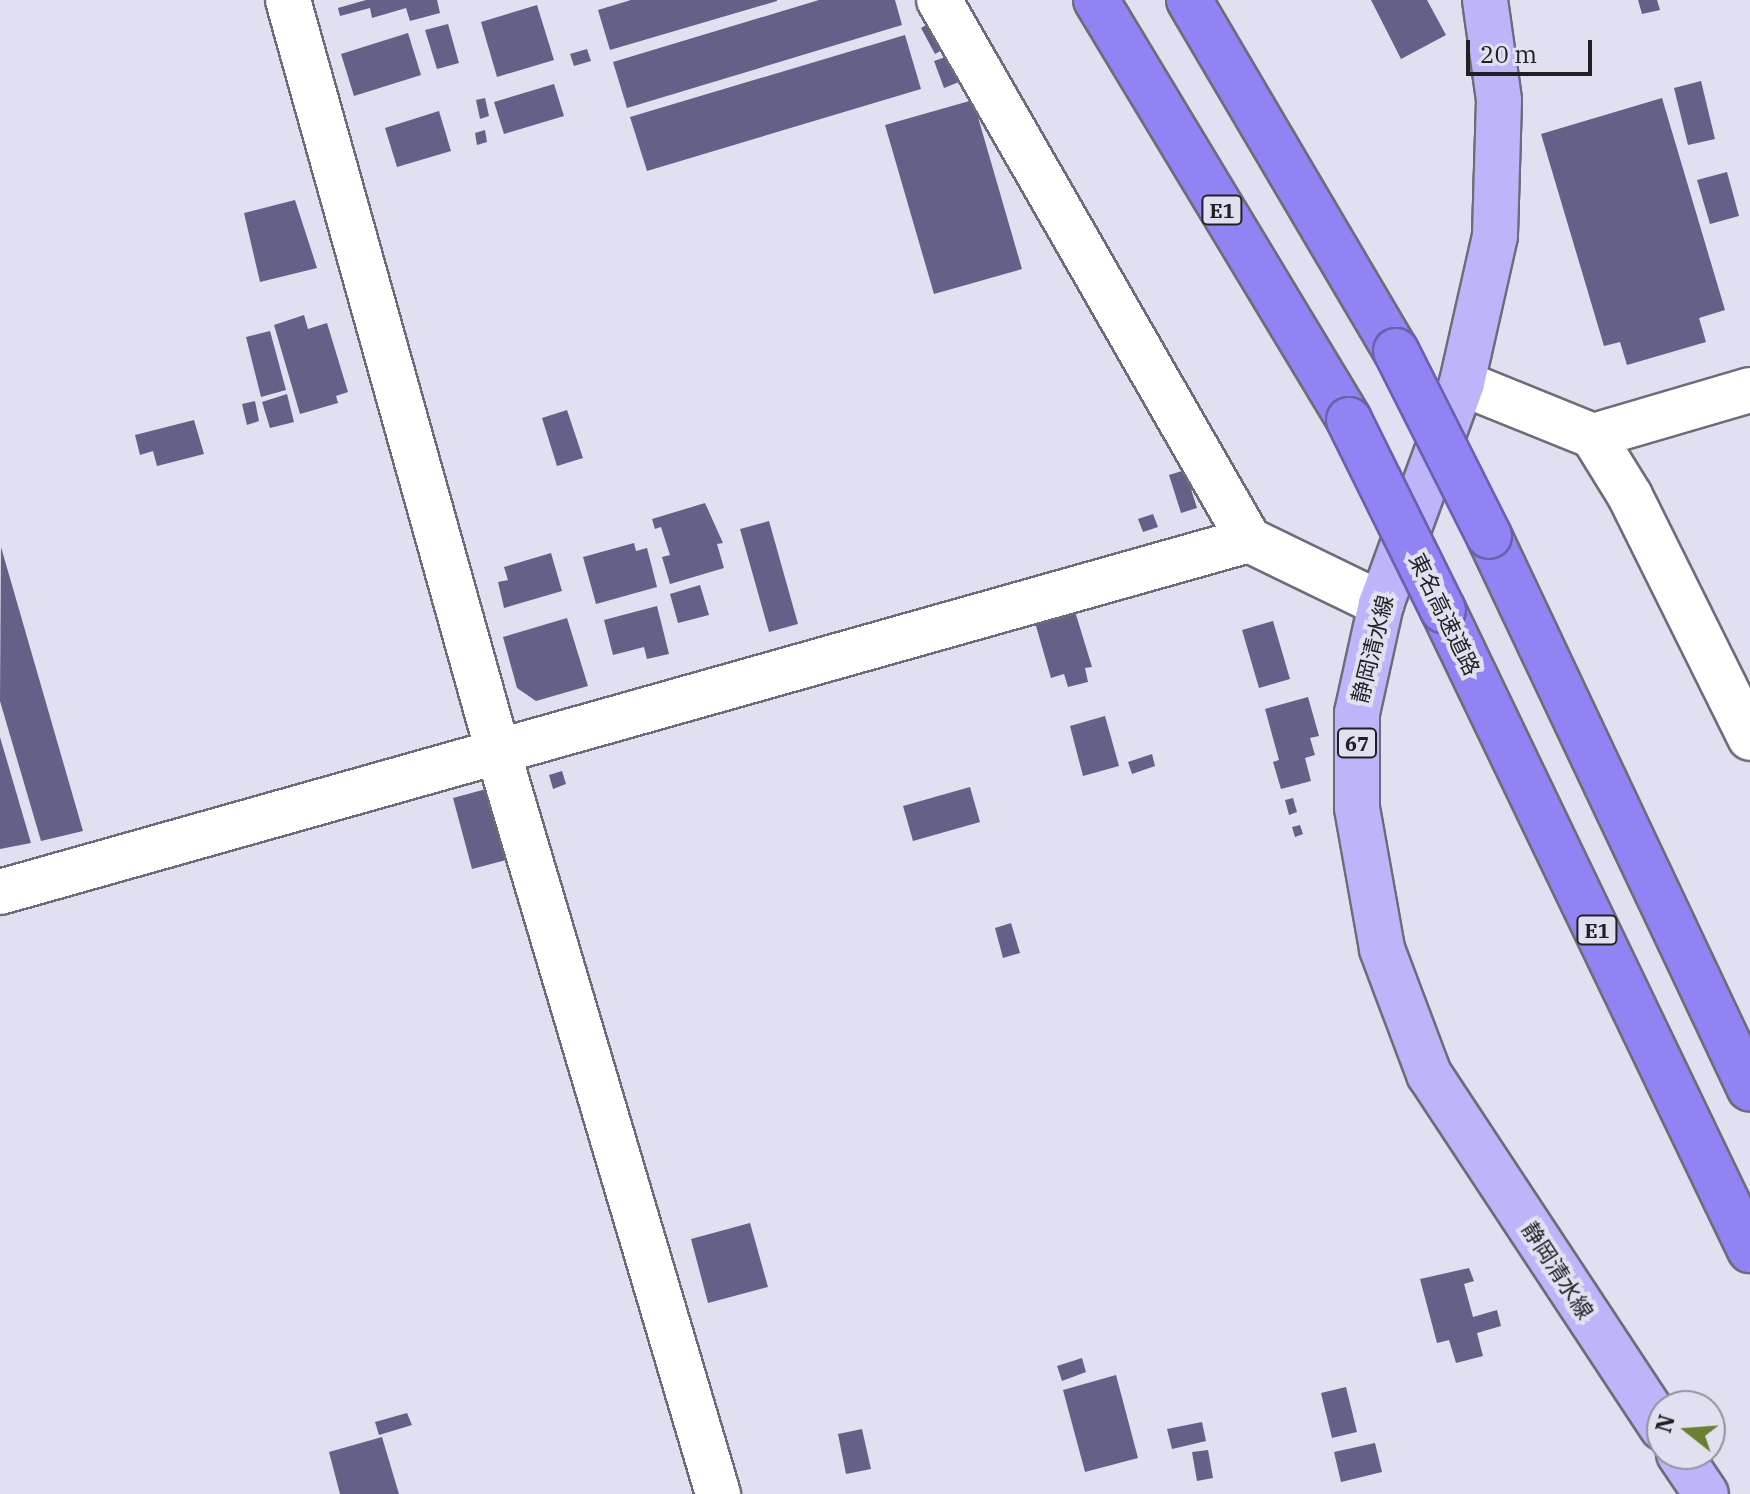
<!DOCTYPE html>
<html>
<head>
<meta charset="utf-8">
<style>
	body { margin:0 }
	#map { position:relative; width:1750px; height:1494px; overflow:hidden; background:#e0e0f0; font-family:"IBM Plex Serif","Noto Sans JP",serif }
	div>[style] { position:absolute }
	.building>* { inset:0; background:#636188 }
	.roads { filter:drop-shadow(2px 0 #6d6c7a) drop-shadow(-2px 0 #6d6c7a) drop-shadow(0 2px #6d6c7a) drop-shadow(0 -2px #6d6c7a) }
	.minor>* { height:44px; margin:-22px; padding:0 22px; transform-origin:22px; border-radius:22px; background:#fff }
	.primary>* { height:44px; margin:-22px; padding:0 22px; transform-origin:22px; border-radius:22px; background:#bcb5f9 }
	.motorway>* { height:44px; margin:-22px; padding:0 22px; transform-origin:22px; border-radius:22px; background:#9084f5 }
	.bridges { filter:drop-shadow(2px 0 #6861ac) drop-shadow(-2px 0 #6861ac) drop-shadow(0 2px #6861ac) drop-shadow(0 -2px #6861ac) }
	.motorway-bridge>* { height:44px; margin:-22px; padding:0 22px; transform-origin:22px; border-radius:22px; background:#9084f5 }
	span { translate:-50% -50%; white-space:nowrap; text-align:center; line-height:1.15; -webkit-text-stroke:8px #e0e0f0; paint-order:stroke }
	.shield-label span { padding:2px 6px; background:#e0e0f0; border:2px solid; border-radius:6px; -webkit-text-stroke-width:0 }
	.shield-label { font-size:20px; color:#1f1f24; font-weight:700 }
	.street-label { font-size:22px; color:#1f1f24 }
	.north { position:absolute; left:1646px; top:1390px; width:80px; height:80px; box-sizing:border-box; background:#e0e0f0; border:2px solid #93939e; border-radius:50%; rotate:287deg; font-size:22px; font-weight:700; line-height:32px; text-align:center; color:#1f1f24 }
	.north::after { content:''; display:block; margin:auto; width:28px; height:36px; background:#698032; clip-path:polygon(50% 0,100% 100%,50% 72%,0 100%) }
	.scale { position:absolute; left:1466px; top:40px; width:126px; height:36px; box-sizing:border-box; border:4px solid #1f1f24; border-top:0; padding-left:10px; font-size:24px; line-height:28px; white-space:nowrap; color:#1f1f24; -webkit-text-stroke:6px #e0e0f0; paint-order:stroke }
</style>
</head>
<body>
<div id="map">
	<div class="building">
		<div style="clip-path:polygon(366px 0,437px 0,440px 13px,410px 21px,406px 8px,372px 18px,370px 8px,340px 16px,338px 8px)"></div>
		<div style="clip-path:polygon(631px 0,777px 0,777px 1px,610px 50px,598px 10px)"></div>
		<div style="clip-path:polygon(819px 0,895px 0,902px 25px,627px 108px,613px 62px)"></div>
		<div style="clip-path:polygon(1371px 0,1427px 0,1446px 35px,1401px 59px)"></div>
		<div style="clip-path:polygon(1638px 0,1657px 0,1660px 10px,1642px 14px)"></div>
		<div style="clip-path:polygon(537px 5px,554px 60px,497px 77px,481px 22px)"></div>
		<div style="clip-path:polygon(935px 20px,949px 46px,935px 54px,921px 28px)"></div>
		<div style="clip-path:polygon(448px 24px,459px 63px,437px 69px,425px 30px)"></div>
		<div style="clip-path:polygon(408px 33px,421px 75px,354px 96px,341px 54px)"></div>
		<div style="clip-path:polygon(905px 35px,921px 89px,647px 171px,630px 117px)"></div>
		<div style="clip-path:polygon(587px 49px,591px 61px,574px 66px,570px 54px)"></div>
		<div style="clip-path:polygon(954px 54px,964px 80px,944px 88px,934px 61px)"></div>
		<div style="clip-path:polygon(1701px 81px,1715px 139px,1688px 145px,1674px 88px)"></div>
		<div style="clip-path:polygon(554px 84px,564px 116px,504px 134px,494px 102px)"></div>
		<div style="clip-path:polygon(485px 98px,489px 116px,480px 119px,476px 100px)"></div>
		<div style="clip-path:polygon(1662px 98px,1725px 310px,1699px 318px,1706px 342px,1627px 365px,1620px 342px,1604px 346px,1541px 134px)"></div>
		<div style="clip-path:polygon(973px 100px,1022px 269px,934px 294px,885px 125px)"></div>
		<div style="clip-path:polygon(439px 111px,451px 151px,397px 167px,385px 128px)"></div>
		<div style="clip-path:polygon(485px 130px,487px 142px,477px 145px,475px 133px)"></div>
		<div style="clip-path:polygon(1727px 172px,1739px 216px,1710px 224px,1697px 180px)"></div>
		<div style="clip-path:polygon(295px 200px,317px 268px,260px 282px,244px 213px)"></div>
		<div style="clip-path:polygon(304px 315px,308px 329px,327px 323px,348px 392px,336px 396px,338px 403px,300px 414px,274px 325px)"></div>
		<div style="clip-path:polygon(270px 331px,286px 390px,261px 397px,246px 337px)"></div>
		<div style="clip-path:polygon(287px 394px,294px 422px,270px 428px,262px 402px)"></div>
		<div style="clip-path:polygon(255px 401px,259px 421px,247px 425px,242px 404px)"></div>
		<div style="clip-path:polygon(567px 410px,583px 458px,557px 466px,542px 418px)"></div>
		<div style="clip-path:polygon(194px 420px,204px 454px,157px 466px,153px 451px,140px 455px,135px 435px)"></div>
		<div style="clip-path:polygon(1185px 470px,1197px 508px,1181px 513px,1169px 475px)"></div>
		<div style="clip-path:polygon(705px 503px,723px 543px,717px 544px,724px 568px,670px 584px,662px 557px,670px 555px,661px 527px,655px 529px,652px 519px)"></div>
		<div style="clip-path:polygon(1153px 514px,1158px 527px,1143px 532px,1138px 519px)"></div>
		<div style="clip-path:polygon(769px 521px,798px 624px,769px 632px,740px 529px)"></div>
		<div style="clip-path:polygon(634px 543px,636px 551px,647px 548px,657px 587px,596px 604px,583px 557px)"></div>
		<div style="clip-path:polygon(1px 547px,83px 831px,41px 841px,0 701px)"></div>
		<div style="clip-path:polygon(551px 553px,562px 591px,504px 608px,498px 582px,508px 580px,504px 567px)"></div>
		<div style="clip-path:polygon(700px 585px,709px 615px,678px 623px,670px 594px)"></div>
		<div style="clip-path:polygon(657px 606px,669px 654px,647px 659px,644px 647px,613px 655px,604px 620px)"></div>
		<div style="clip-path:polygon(1074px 608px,1092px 667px,1085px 668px,1088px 682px,1068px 687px,1064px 674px,1051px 678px,1034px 619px)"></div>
		<div style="clip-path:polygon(567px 618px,588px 686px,536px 701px,517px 688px,503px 637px)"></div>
		<div style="clip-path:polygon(1273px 621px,1290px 679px,1259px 688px,1242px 630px)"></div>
		<div style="clip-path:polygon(1308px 697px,1319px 736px,1310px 738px,1315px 755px,1305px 758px,1311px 781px,1281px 789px,1273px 762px,1279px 760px,1265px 709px)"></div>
		<div style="clip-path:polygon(1105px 716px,1119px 766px,1083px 776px,1070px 726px)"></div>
		<div style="clip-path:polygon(0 737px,31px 843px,0 849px)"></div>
		<div style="clip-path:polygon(1152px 754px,1155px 766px,1132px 774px,1128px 762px)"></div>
		<div style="clip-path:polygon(562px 771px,566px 784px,553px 789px,549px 775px)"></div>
		<div style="clip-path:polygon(970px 787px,980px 822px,913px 841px,903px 806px)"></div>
		<div style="clip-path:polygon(490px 788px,510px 859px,472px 869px,453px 798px)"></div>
		<div style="clip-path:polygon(1293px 798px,1297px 812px,1289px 815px,1285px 800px)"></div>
		<div style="clip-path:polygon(1300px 825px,1303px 834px,1295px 837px,1292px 827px)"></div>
		<div style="clip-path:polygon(1011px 923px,1020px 953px,1003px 958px,995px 928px)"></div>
		<div style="clip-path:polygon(750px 1223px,768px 1287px,708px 1303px,691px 1239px)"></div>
		<div style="clip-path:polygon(1469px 1268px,1474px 1281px,1464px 1284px,1473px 1317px,1497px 1310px,1501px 1326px,1477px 1333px,1483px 1356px,1456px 1363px,1449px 1340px,1437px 1343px,1420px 1279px)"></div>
		<div style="clip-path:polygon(1082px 1358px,1086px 1372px,1062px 1381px,1057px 1366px)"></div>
		<div style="clip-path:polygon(1116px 1375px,1138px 1458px,1085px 1472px,1063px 1390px)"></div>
		<div style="clip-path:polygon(1346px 1387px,1357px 1432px,1332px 1438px,1321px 1393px)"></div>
		<div style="clip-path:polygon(407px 1413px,412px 1425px,379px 1435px,375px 1422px)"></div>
		<div style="clip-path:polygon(1202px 1422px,1206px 1441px,1172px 1449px,1167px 1429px)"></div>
		<div style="clip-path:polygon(862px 1429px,871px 1469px,846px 1474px,838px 1434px)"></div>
		<div style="clip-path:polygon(382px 1437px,399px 1494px,340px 1494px,329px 1452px)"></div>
		<div style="clip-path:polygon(1375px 1443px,1382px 1472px,1341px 1482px,1334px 1452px)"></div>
		<div style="clip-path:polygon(1208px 1450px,1213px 1478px,1197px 1481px,1192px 1452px)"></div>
	</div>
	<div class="roads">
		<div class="minor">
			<div style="left:288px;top:0;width:784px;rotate:74.39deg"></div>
			<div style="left:499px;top:755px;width:771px;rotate:73.49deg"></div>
			<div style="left:939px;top:0;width:623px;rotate:60.14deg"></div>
			<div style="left:1249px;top:540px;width:147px;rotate:25.9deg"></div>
			<div style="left:1462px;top:383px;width:141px;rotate:22deg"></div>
			<div style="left:1593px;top:436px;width:70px;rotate:58.3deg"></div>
			<div style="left:1630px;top:496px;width:270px;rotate:63.6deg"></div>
			<div style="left:1593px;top:436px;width:164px;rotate:-16.3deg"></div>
			<div style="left:0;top:892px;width:1298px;rotate:-15.74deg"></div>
		</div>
		<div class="primary">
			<div style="left:1485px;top:0;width:101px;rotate:82deg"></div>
			<div style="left:1499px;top:100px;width:136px;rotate:91.7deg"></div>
			<div style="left:1495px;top:236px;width:151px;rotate:102.7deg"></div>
			<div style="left:1462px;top:383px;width:235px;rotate:110.1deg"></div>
			<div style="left:1381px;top:604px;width:112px;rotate:102.4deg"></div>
			<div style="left:1357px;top:713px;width:95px;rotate:90deg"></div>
			<div style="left:1357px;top:808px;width:143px;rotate:79.9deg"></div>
			<div style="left:1382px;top:949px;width:134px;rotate:69.4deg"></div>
			<div style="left:1429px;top:1074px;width:424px;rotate:56.6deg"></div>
			<div style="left:1679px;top:1454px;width:48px;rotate:56deg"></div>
		</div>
		<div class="motorway">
			<div style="left:1096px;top:0;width:490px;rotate:58.9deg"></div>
			<div style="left:1189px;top:0;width:407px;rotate:59.5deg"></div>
			<div style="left:1489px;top:536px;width:611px;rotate:64.73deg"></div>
			<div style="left:1443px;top:610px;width:710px;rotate:64.37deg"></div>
		</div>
	</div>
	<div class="bridges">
		<div class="motorway-bridge">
			<div style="left:1396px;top:351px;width:207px;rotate:63.3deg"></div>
			<div style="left:1349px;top:420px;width:212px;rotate:63.7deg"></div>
		</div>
	</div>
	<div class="shield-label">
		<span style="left:1222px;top:210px">E1</span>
		<span style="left:1357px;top:743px">67</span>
		<span style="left:1597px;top:930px">E1</span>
	</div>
	<div class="street-label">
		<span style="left:1445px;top:614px;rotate:64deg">東名高速道路</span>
		<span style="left:1372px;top:649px;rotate:-76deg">静岡清水線</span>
		<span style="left:1558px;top:1270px;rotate:57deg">静岡清水線</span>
	</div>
	<div class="north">N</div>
	<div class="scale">20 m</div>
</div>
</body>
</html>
